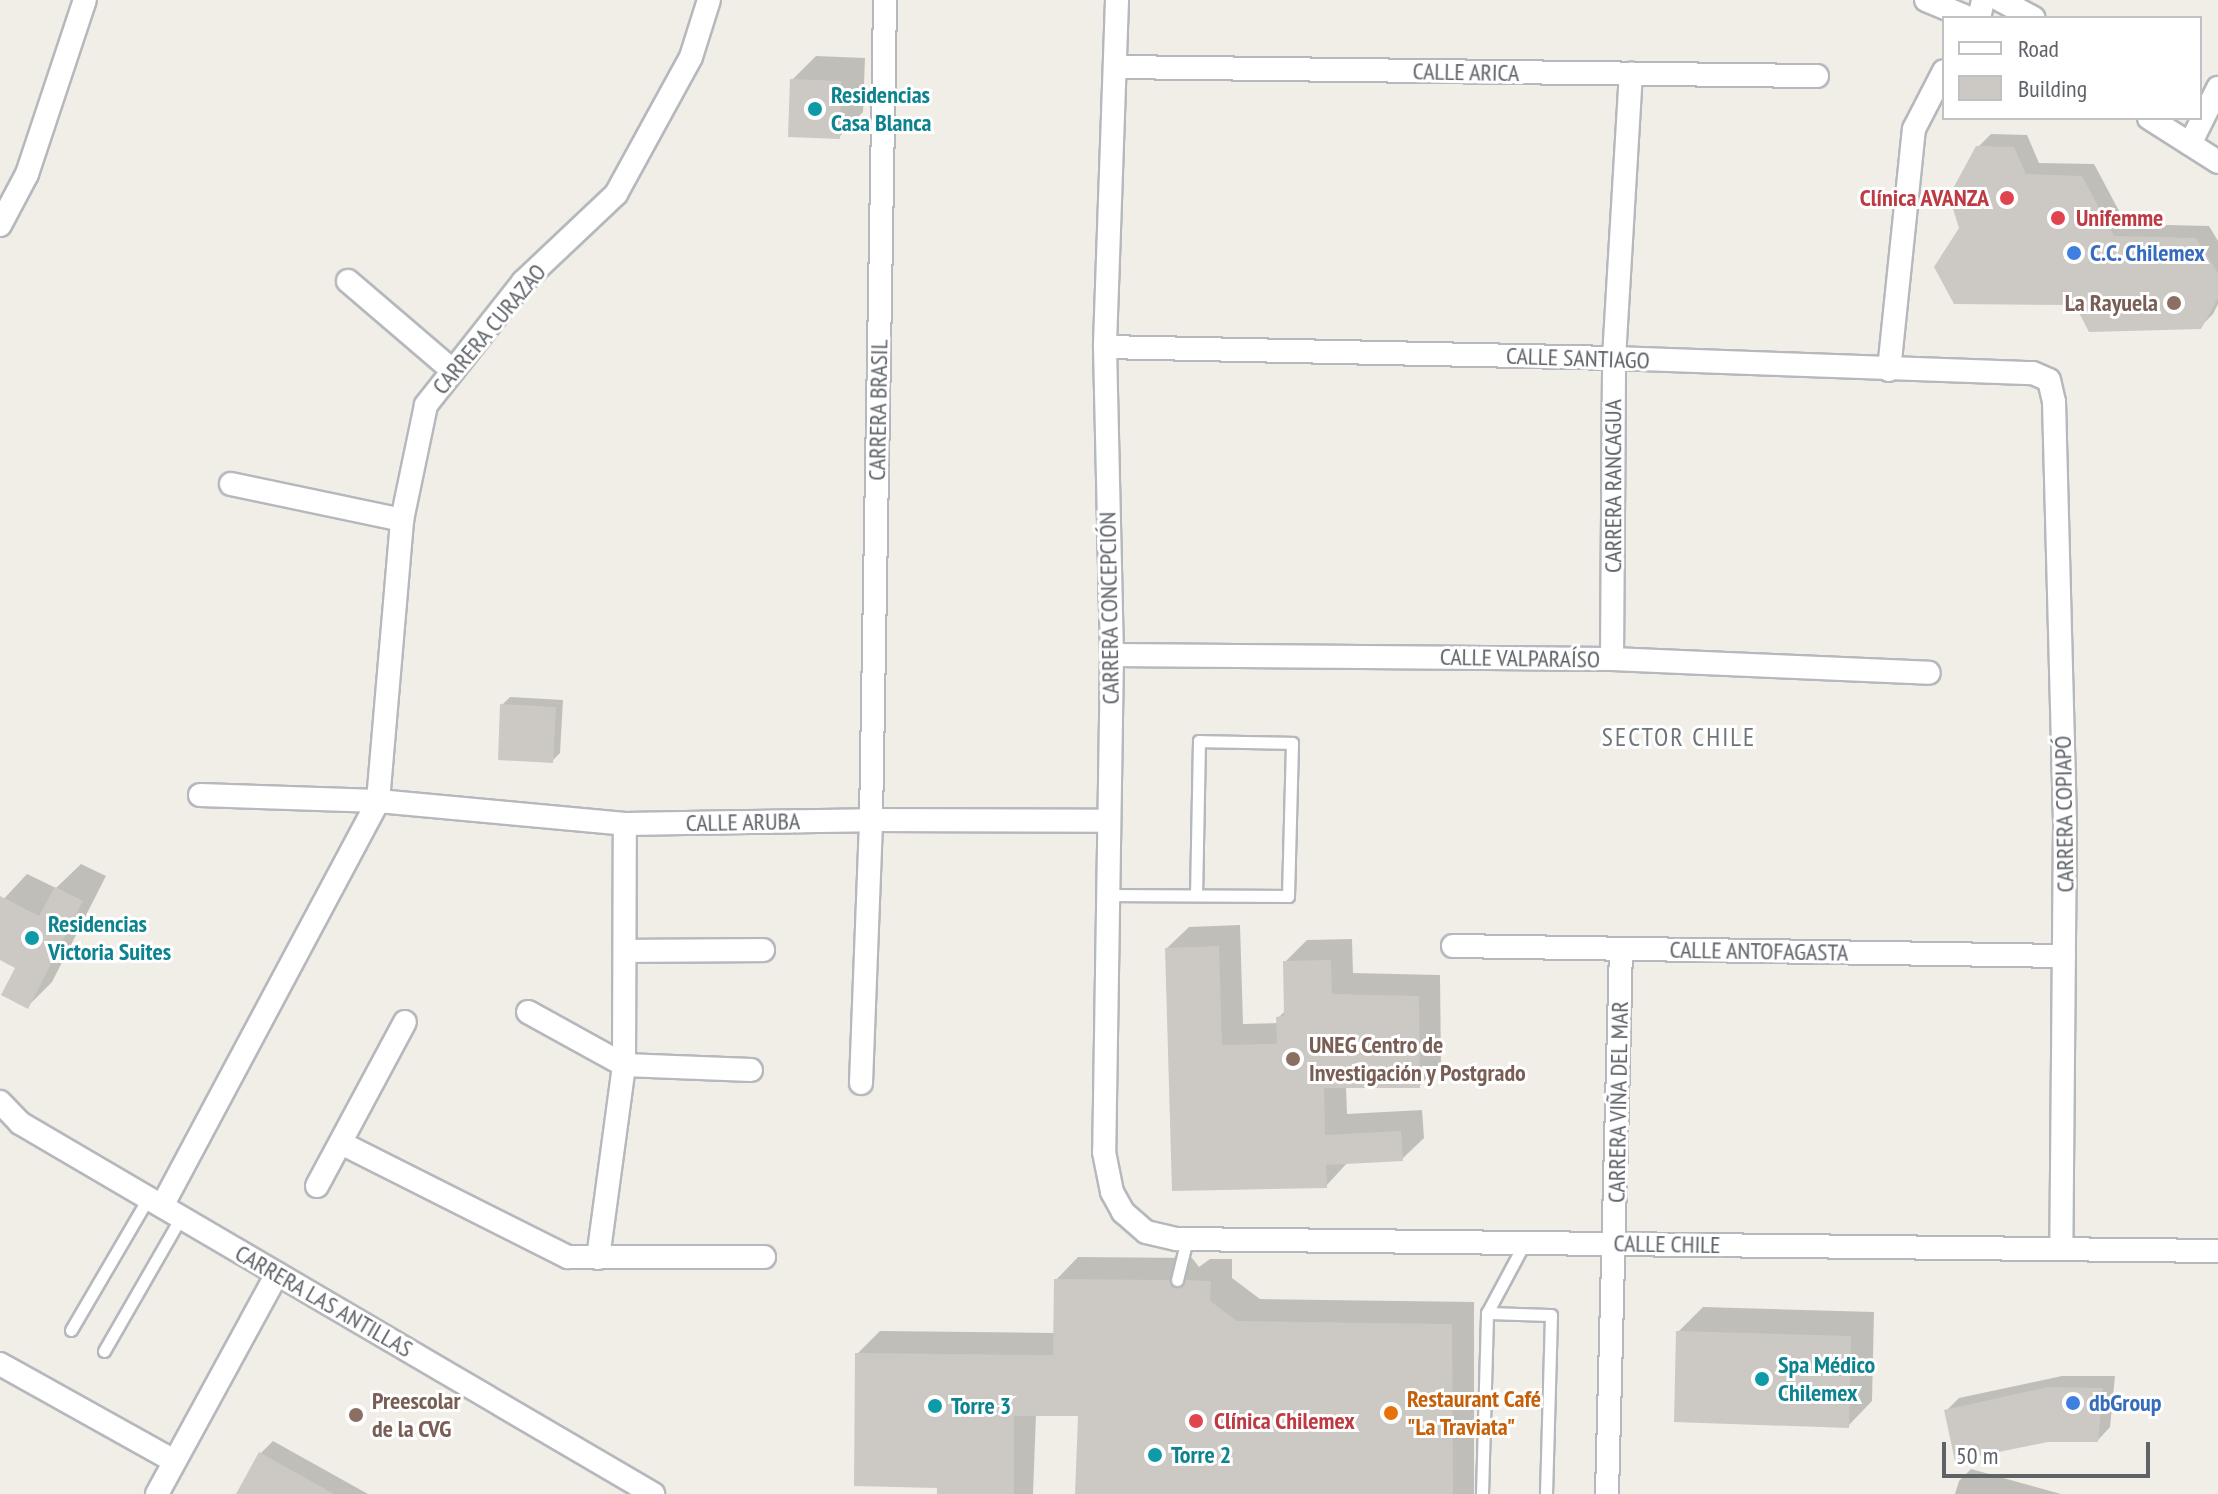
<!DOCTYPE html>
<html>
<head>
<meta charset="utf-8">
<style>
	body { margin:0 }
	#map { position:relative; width:2218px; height:1494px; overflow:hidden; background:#f1eee8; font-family:"PT Sans Narrow",sans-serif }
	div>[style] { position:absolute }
	.shadow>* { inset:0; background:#0003 }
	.building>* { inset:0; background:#ccc9c5 }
	.roads { filter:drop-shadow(2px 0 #b5b8bc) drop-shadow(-2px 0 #b5b8bc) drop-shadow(0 2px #b5b8bc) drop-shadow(0 -2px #b5b8bc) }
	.service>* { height:11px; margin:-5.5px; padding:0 5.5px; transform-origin:5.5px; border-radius:5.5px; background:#fff }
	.minor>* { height:22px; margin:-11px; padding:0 11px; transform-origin:11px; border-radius:11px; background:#fff }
	.dots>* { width:22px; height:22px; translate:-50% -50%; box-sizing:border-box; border:4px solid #fff; border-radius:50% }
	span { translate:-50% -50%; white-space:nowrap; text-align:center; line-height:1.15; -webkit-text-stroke:6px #fff; paint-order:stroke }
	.street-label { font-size:24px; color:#5f6368 }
	.culture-label { font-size:24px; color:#0d838f; font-weight:700 }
	.left { translate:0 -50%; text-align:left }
	.health-label { font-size:24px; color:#be3a42; font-weight:700 }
	.right { translate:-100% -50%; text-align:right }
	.shop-label { font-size:24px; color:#366cbe; font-weight:700 }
	.education-label { font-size:24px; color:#785e54; font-weight:700 }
	.food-label { font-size:24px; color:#c56008; font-weight:700 }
	.neighbourhood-label { font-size:26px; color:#70757a; letter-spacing:2px }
	.legend { position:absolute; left:1942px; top:16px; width:260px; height:104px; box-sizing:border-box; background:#fff; border:2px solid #bfc1c3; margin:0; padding:10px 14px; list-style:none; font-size:24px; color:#5f6368 }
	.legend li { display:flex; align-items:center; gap:16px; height:40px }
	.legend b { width:40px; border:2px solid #bfc1c3 }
	.scale { position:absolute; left:1942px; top:1442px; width:208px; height:36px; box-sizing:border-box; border:4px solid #5f6368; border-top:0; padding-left:10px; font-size:24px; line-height:28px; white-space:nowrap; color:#5f6368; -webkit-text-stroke:6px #fff; paint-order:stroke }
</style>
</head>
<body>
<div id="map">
	<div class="shadow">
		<div style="clip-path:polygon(816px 56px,865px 58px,863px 112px,839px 137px,792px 80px)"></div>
		<div style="clip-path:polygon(1991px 134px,2027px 135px,2039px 163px,2094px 164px,2126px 224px,2209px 226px,2218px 241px,2218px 304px,2213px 314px,2200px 327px,2076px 303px,1961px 228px,1978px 147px)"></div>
		<div style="clip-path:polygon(510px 697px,563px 700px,560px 753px,552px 761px,502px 705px)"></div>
		<div style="clip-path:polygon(81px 864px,106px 876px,52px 982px,28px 1006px,18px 967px,0 958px,0 903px,27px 874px,56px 888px)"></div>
		<div style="clip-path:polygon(1240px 925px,1243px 1024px,1278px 1023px,1278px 1018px,1286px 1010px,1285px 962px,1307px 940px,1352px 939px,1353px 973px,1440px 975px,1441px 1064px,1419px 1086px,1346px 1086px,1347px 1114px,1422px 1110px,1424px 1138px,1402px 1159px,1348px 1162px,1326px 1186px,1174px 1189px,1167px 948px,1189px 927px)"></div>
		<div style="clip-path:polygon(1078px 1257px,1192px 1258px,1199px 1267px,1210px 1259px,1232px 1259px,1232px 1278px,1260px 1299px,1474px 1302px,1474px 1494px,1077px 1494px,1080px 1414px,1036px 1414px,1033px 1494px,939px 1494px,939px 1486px,857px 1354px,880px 1331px,1055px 1333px,1056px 1280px)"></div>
		<div style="clip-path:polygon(1703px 1307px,1874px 1312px,1872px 1401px,1848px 1426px,1678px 1332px)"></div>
		<div style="clip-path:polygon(2062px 1376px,2115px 1376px,2110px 1427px,2098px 1440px,2047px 1440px,1946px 1411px,1959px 1398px)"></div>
		<div style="clip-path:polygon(273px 1441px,368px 1494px,238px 1494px,261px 1453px)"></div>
		<div style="clip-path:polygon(1971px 1469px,2061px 1494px,1955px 1494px,1959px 1481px)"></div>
	</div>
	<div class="building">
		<div style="clip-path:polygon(790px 79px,841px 81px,840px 139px,788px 137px)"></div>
		<div style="clip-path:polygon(1976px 146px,2014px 147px,2026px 174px,2082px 176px,2114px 236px,2196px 238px,2218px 273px,2218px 298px,2201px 329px,2089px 332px,2075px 305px,1954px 304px,1934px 267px,1959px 228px,1949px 196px)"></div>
		<div style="clip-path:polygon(500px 704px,556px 707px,553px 763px,498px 760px)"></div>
		<div style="clip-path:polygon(55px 887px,83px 901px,28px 1009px,1px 995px,15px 968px,0 960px,0 896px,39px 916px)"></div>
		<div style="clip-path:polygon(1219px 946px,1222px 1045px,1277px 1044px,1276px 1017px,1284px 1016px,1283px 961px,1331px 960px,1332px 994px,1419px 996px,1420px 1088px,1324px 1088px,1325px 1135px,1401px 1131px,1403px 1161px,1326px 1165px,1327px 1188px,1172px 1191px,1165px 948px)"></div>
		<div style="clip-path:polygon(1054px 1279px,1169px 1280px,1176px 1288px,1186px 1280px,1211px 1281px,1210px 1301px,1237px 1321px,1452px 1324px,1453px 1494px,1075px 1494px,1078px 1416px,1014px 1416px,1014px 1494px,937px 1494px,937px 1488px,854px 1486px,855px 1353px,1053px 1355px)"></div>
		<div style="clip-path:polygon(1676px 1331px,1851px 1336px,1849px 1428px,1674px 1422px)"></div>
		<div style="clip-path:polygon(2048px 1387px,2103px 1388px,2098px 1442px,2048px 1442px,1955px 1461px,1944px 1410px)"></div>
		<div style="clip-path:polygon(259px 1452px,334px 1494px,236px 1494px)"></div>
	</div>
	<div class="roads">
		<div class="service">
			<div style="left:1108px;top:895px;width:180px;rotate:0.3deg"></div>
			<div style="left:1288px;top:896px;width:153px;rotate:-88.5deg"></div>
			<div style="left:1292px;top:743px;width:93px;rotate:-178.8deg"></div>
			<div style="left:1199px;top:741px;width:152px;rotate:91.1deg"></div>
			<div style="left:1177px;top:1280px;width:42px;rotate:-76.3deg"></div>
			<div style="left:1487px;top:1313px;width:64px;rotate:1.8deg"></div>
			<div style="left:1551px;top:1315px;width:179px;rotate:91.6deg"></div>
			<div style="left:71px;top:1330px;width:153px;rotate:-59.7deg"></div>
			<div style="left:104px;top:1351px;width:155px;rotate:-60.1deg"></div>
			<div style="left:1482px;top:1494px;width:181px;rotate:-88.4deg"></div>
			<div style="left:1487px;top:1313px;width:78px;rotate:-61.8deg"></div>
		</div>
		<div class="minor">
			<div style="left:1117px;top:0;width:347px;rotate:92deg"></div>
			<div style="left:1105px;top:347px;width:308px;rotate:88.7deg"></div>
			<div style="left:1112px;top:655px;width:497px;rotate:90.9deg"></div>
			<div style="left:1104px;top:1152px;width:41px;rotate:78.7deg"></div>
			<div style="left:1112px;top:1192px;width:23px;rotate:61deg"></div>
			<div style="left:1123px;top:1212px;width:30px;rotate:41deg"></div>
			<div style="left:1146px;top:1232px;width:32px;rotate:13deg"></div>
			<div style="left:1177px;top:1239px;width:1041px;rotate:0.66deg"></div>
			<div style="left:1926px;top:0;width:47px;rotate:22.7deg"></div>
			<div style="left:2000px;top:0;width:38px;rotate:28deg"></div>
			<div style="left:1979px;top:18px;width:18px;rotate:-77deg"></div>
			<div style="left:1116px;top:67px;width:701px;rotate:0.74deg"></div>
			<div style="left:2149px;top:118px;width:82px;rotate:32.5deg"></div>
			<div style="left:2190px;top:144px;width:63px;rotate:-63.4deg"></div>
			<div style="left:0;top:225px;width:58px;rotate:-62.1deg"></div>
			<div style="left:27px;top:174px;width:183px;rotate:-71.6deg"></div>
			<div style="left:348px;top:281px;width:138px;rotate:40.6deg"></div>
			<div style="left:1105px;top:347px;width:509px;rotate:1.24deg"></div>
			<div style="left:1614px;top:358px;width:419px;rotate:2.1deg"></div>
			<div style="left:2033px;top:373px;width:17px;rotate:24deg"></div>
			<div style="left:2049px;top:380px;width:23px;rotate:77deg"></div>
			<div style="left:2054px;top:402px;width:424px;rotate:88.5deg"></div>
			<div style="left:2065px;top:826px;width:423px;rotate:90.5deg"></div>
			<div style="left:1889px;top:370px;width:242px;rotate:-84.1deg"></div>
			<div style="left:1914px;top:129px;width:65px;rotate:-62.7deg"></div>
			<div style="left:231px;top:484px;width:175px;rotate:11.9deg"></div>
			<div style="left:1112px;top:655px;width:500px;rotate:0.46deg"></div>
			<div style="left:1612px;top:659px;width:317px;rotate:2.5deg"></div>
			<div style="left:1612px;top:659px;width:301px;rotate:-89.6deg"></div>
			<div style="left:1614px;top:358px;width:285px;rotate:-86.6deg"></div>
			<div style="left:200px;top:795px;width:178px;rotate:1.9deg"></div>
			<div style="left:378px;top:801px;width:248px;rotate:5.3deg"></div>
			<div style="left:625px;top:824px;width:246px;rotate:-0.9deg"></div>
			<div style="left:871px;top:820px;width:238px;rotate:0.2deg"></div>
			<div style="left:1453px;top:946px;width:611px;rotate:0.94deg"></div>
			<div style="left:625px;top:951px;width:138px;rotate:-0.4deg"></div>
			<div style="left:528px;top:1012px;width:110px;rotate:28.9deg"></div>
			<div style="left:624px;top:1065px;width:127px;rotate:2.3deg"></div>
			<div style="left:861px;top:1083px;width:263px;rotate:-87.8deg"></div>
			<div style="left:871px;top:820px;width:820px;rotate:-89.02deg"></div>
			<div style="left:0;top:1102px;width:29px;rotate:46deg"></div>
			<div style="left:20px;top:1123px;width:734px;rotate:30.37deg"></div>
			<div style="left:341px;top:1143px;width:254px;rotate:26.7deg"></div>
			<div style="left:568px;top:1257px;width:196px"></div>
			<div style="left:317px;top:1186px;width:186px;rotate:-61.8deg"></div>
			<div style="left:162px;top:1206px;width:459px;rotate:-61.9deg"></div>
			<div style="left:378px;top:801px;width:282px;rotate:-85.1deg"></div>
			<div style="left:402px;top:520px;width:117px;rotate:-78.2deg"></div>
			<div style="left:426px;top:405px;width:157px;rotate:-51.7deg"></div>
			<div style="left:523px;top:282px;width:128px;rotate:-43.4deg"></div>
			<div style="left:616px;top:194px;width:156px;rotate:-61.3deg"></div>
			<div style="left:691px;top:57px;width:60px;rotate:-72.5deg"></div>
			<div style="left:598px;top:1258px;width:195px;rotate:-82.3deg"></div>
			<div style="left:624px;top:1065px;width:241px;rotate:-89.8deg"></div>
			<div style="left:0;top:1364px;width:199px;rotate:29.1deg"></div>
			<div style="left:157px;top:1494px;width:251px;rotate:-61.4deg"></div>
			<div style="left:1607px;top:1494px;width:545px;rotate:-88.53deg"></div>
		</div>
	</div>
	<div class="dots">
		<div style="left:815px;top:109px;background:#0f9aa8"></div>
		<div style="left:2007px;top:198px;background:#e0444e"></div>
		<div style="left:2058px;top:218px;background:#e0444e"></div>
		<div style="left:2074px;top:253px;background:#3f7fe0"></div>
		<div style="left:2174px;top:303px;background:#8d6e63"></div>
		<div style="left:32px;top:938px;background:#0f9aa8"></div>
		<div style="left:1293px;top:1059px;background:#8d6e63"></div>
		<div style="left:1762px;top:1379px;background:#0f9aa8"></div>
		<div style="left:2073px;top:1403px;background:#3f7fe0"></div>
		<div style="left:935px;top:1406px;background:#0f9aa8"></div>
		<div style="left:1391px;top:1413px;background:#e8710a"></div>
		<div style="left:356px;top:1415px;background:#8d6e63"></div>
		<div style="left:1196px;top:1421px;background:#e0444e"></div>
		<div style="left:1155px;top:1455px;background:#0f9aa8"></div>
	</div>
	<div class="street-label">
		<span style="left:1466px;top:72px;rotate:1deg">CALLE ARICA</span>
		<span style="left:489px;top:329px;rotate:-50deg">CARRERA CURAZAO</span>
		<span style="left:1578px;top:358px;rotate:2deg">CALLE SANTIAGO</span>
		<span style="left:878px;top:410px;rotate:-89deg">CARRERA BRASIL</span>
		<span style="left:1613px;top:486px;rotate:-90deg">CARRERA RANCAGUA</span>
		<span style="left:1109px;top:608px;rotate:-91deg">CARRERA CONCEPCIÓN</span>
		<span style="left:1520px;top:658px;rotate:1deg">CALLE VALPARAÍSO</span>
		<span style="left:2064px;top:814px;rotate:-91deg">CARRERA COPIAPÓ</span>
		<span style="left:743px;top:822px;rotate:-1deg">CALLE ARUBA</span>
		<span style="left:1759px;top:951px;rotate:1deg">CALLE ANTOFAGASTA</span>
		<span style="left:1618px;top:1102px;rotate:-89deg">CARRERA VIÑA DEL MAR</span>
		<span style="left:1667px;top:1244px;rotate:1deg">CALLE CHILE</span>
		<span style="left:324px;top:1301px;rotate:30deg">CARRERA LAS ANTILLAS</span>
	</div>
	<div class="culture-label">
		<span class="left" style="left:831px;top:109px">Residencias<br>Casa Blanca</span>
		<span class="left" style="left:48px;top:938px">Residencias<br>Victoria Suites</span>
		<span class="left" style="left:1778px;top:1379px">Spa Médico<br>Chilemex</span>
		<span class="left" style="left:951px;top:1406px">Torre 3</span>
		<span class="left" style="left:1171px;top:1455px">Torre 2</span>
	</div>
	<div class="health-label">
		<span class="right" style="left:1989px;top:198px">Clínica AVANZA</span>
		<span class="left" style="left:2076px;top:218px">Unifemme</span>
		<span class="left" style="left:1214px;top:1421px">Clínica Chilemex</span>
	</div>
	<div class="shop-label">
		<span class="left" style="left:2090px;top:253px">C.C. Chilemex</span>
		<span class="left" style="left:2089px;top:1403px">dbGroup</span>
	</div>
	<div class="education-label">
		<span class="right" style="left:2158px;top:303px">La Rayuela</span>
		<span class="left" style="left:1309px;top:1059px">UNEG Centro de<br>Investigación y Postgrado</span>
		<span class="left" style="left:372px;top:1415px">Preescolar<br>de la CVG</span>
	</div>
	<div class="food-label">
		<span class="left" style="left:1407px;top:1413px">Restaurant Café<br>"La Traviata"</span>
	</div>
	<div class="neighbourhood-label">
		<span style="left:1679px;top:737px">SECTOR CHILE</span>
	</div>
	<ul class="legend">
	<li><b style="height:10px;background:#fff"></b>Road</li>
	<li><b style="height:22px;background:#ccc9c5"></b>Building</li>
	</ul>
	<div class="scale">50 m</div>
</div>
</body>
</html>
